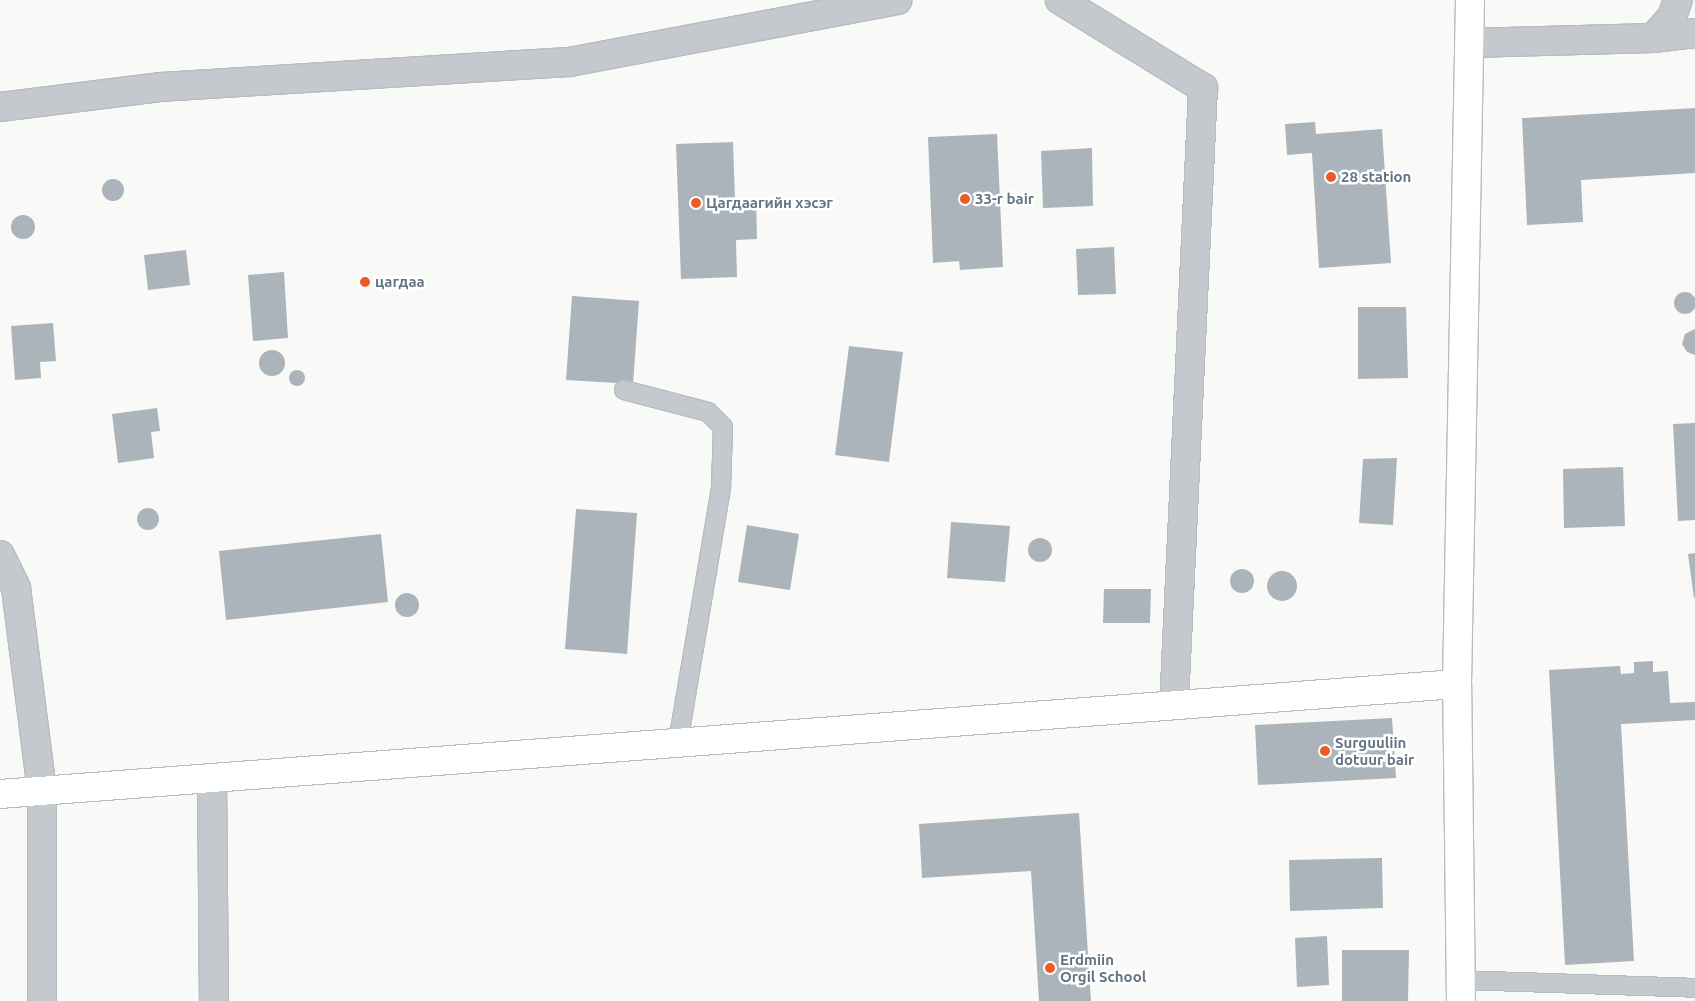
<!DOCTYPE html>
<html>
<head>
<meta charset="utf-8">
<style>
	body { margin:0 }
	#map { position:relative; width:1695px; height:1001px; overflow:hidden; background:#f9faf7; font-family:Ubuntu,sans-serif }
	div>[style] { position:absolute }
	.building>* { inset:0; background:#abb4ba }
	.round { border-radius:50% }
	.roads { filter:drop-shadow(1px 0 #b7bcc1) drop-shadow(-1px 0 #b7bcc1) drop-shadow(0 1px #b7bcc1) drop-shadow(0 -1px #b7bcc1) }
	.lane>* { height:18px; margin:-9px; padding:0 9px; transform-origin:9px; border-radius:9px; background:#c4c9cd }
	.street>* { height:28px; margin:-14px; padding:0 14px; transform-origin:14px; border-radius:14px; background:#c4c9cd }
	.secondary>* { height:28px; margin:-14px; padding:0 14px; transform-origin:14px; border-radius:14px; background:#fff }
	.dots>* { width:14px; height:14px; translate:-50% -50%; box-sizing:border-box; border:2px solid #fff; border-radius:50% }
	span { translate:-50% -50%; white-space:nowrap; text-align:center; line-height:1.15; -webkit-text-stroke:5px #fff; paint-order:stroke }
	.poi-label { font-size:15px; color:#637483; font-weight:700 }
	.left { translate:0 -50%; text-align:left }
</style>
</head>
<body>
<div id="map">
	<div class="building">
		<div style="clip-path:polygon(1695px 108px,1695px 173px,1581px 180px,1583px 222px,1527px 225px,1522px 118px)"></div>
		<div style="clip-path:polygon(1315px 122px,1316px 134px,1382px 129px,1391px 263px,1319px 268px,1312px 153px,1287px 155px,1285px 124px)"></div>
		<div style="clip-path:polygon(997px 134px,1003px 267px,960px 270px,959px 261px,933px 263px,928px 137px)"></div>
		<div style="clip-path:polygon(733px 142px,735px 200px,756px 198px,757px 239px,736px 240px,737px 277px,681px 279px,676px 144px)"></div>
		<div style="clip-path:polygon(1092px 148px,1093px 206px,1043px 208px,1041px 151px)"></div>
		<div class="round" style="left:102px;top:179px;width:22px;height:22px"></div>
		<div class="round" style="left:11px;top:215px;width:24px;height:24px"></div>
		<div style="clip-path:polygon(1114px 247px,1116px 294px,1078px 295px,1076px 249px)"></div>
		<div style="clip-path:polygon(186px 250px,190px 285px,148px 290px,144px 255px)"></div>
		<div style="clip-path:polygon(284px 272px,288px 338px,253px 341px,248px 275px)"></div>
		<div class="round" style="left:1674px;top:292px;width:22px;height:22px"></div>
		<div style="clip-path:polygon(572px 296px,639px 301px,633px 384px,566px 380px)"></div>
		<div style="clip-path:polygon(1358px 307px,1406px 307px,1408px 378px,1358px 379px)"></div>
		<div style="clip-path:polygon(53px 323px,56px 361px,40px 362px,41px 378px,15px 380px,11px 326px)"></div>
		<div style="clip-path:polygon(1695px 329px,1695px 355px,1687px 352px,1682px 344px,1685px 334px)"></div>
		<div style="clip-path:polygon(849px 346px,903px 352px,889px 462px,835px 455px)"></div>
		<div class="round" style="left:259px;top:350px;width:26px;height:26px"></div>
		<div class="round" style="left:289px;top:370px;width:16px;height:16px"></div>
		<div style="clip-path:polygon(157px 408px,160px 431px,151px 432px,154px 458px,118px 463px,112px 414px)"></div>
		<div style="clip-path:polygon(1695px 423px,1695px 520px,1678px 521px,1673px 424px)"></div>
		<div style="clip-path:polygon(1397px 458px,1393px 525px,1359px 523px,1363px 459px)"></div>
		<div style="clip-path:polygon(1623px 467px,1625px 526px,1564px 528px,1563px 469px)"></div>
		<div class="round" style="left:137px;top:508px;width:22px;height:22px"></div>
		<div style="clip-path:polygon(576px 509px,637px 513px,627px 654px,565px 649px)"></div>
		<div style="clip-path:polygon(951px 522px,1010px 526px,1005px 582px,947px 578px)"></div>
		<div style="clip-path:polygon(747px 525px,799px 534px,790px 590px,738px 582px)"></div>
		<div style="clip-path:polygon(381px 534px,388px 602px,226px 620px,219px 551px)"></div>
		<div class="round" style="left:1028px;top:538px;width:24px;height:24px"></div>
		<div style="clip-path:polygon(1695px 553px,1695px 597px,1694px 598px,1688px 554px)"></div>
		<div class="round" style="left:1230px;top:569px;width:24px;height:24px"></div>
		<div class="round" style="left:1267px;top:571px;width:30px;height:30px"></div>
		<div style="clip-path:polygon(1104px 589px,1151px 589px,1150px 623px,1103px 623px)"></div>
		<div class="round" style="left:395px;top:593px;width:24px;height:24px"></div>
		<div style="clip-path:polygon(1653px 661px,1653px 672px,1668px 671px,1670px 703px,1695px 702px,1695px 720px,1621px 724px,1634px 961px,1565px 965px,1549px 670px,1620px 666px,1621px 674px,1634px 673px,1634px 662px)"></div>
		<div style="clip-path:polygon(1392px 718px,1396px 778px,1258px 785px,1255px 725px)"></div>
		<div style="clip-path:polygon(1079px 813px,1091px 1001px,1039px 1001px,1031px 871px,922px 878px,919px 824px)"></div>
		<div style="clip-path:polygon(1382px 858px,1383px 908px,1290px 911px,1289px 860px)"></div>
		<div style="clip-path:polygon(1327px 936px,1329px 985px,1297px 987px,1295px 938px)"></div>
		<div style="clip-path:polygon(1342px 950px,1409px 950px,1408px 1001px,1342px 1001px)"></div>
	</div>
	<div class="roads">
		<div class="lane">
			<div style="left:624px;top:390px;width:87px;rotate:14.7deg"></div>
			<div style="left:708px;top:412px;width:21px;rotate:45deg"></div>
			<div style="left:723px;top:427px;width:61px;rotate:91.9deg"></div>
			<div style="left:721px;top:488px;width:259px;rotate:99.6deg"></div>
			<div style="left:1460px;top:980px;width:235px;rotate:1.9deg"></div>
		</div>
		<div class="street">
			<div style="left:1060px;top:0;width:168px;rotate:31.6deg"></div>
			<div style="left:1203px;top:88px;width:618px;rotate:92.69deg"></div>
			<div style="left:1653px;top:38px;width:28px;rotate:-48deg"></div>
			<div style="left:1672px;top:17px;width:18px;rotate:-71deg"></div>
			<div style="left:1470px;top:43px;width:183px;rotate:-1.6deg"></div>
			<div style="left:1653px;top:38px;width:42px;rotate:-6.8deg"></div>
			<div style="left:0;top:107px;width:161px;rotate:-7.1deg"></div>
			<div style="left:160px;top:87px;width:411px;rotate:-3.5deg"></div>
			<div style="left:570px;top:62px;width:333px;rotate:-10.7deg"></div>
			<div style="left:0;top:555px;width:37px;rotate:64deg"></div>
			<div style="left:16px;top:588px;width:205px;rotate:82.7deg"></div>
			<div style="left:42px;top:791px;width:210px;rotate:90deg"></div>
			<div style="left:212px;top:778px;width:223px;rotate:89.5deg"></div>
		</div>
		<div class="secondary">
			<div style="left:0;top:794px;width:1461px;rotate:-4.32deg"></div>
			<div style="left:1461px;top:1001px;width:317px;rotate:-90.7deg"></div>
			<div style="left:1457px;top:684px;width:684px;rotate:-88.91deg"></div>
		</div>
	</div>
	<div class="dots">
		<div style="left:1331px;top:177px;background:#ea5b26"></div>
		<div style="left:965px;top:199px;background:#ea5b26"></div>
		<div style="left:696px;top:203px;background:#ea5b26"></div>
		<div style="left:365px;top:282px;background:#ea5b26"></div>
		<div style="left:1325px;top:751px;background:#ea5b26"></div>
		<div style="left:1050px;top:968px;background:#ea5b26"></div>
	</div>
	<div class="poi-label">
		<span class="left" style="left:1341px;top:177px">28 station</span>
		<span class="left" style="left:975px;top:199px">33-r bair</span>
		<span class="left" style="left:706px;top:203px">Цагдаагийн хэсэг</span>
		<span class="left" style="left:375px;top:282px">цагдаа</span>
		<span class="left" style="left:1335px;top:751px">Surguuliin<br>dotuur bair</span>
		<span class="left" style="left:1060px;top:968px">Erdmiin<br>Orgil School</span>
	</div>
</div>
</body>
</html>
